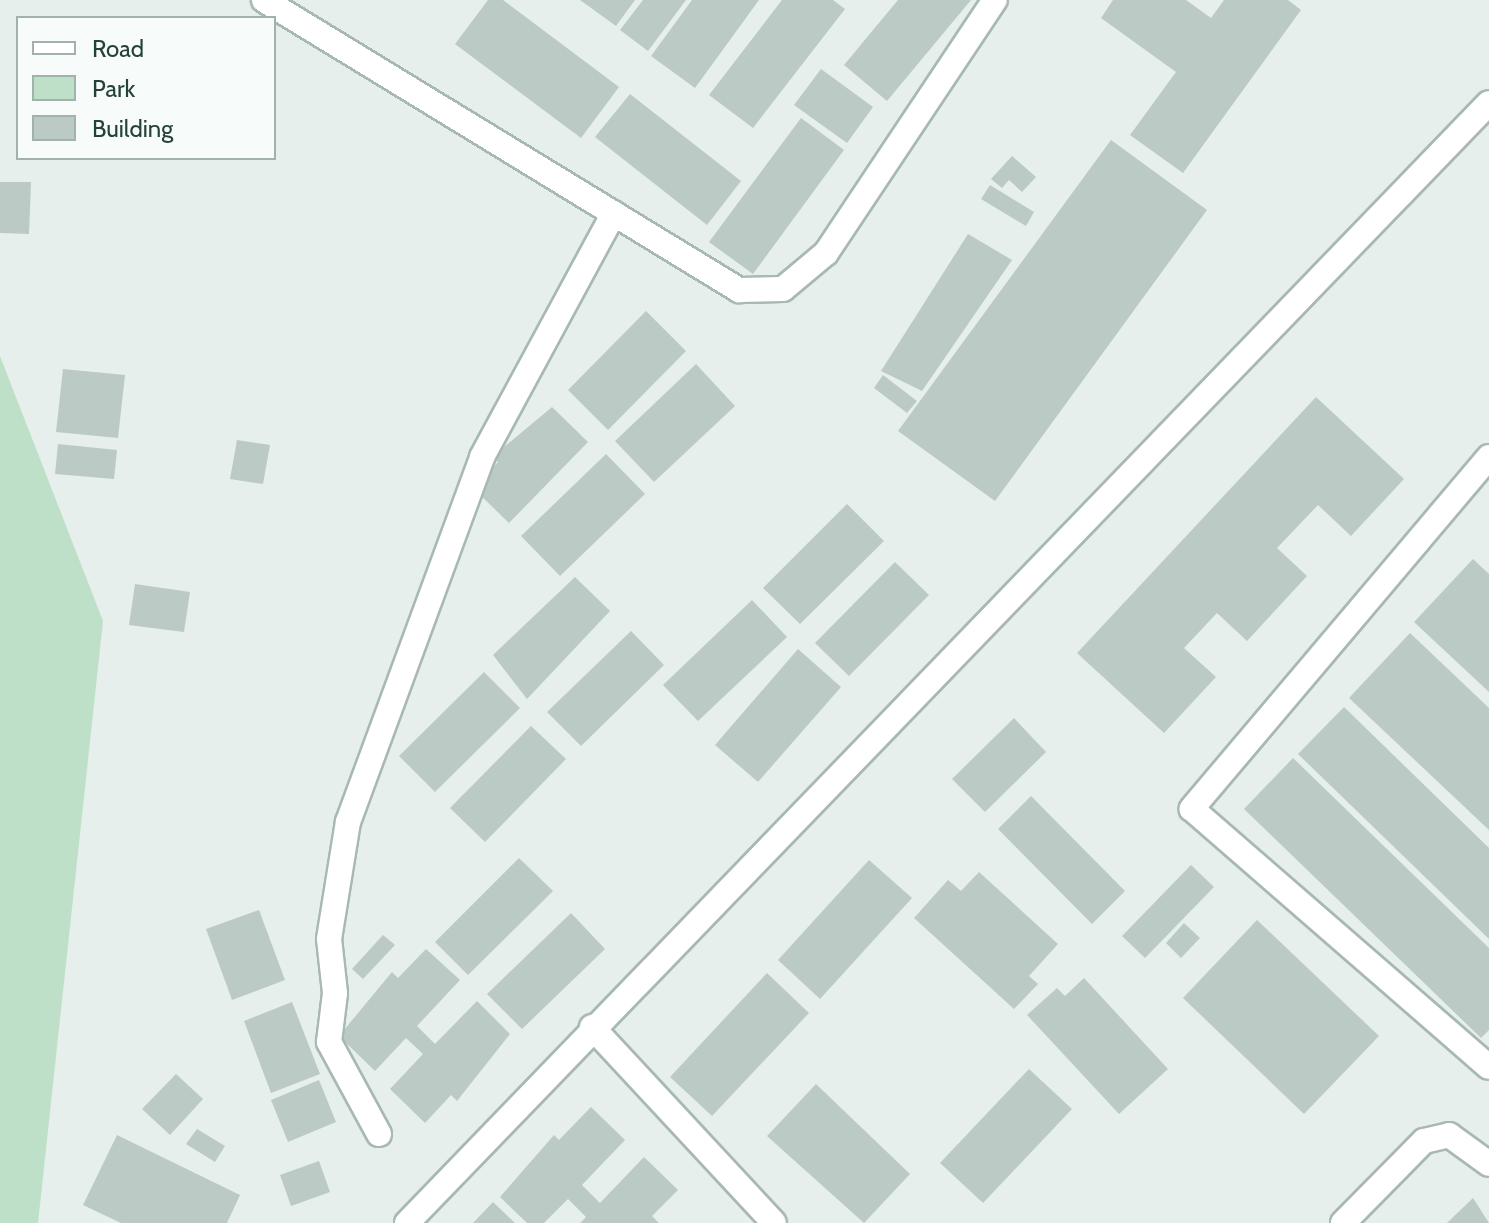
<!DOCTYPE html>
<html>
<head>
<meta charset="utf-8">
<style>
	body { margin:0 }
	#map { position:relative; width:1489px; height:1223px; overflow:hidden; background:#e6efeb; font-family:Cabin,sans-serif }
	div>[style] { position:absolute }
	.green>* { inset:0; background:#bfe0c8 }
	.building>* { inset:0; background:#bbcac4 }
	.roads { filter:drop-shadow(2px 0 #a8b8b2) drop-shadow(-2px 0 #a8b8b2) drop-shadow(0 2px #a8b8b2) drop-shadow(0 -2px #a8b8b2) }
	.minor>* { height:24px; margin:-12px; padding:0 12px; transform-origin:12px; border-radius:12px; background:#fff }
	span { translate:-50% -50%; white-space:nowrap; text-align:center; line-height:1.15; -webkit-text-stroke:6px #f7fbf9; paint-order:stroke }
	.legend { position:absolute; left:16px; top:16px; width:260px; height:144px; box-sizing:border-box; background:#f7fbf9; border:2px solid #a3b1ad; margin:0; padding:10px 14px; list-style:none; font-size:24px; color:#24423a }
	.legend li { display:flex; align-items:center; gap:16px; height:40px }
	.legend b { width:40px; border:2px solid #a3b1ad }
</style>
</head>
<body>
<div id="map">
	<div class="green">
		<div style="clip-path:polygon(0 356px,103px 621px,38px 1223px,0 1223px)"></div>
	</div>
	<div class="building">
		<div style="clip-path:polygon(488px 0,503px 0,619px 87px,581px 138px,455px 44px)"></div>
		<div style="clip-path:polygon(580px 0,635px 0,616px 26px)"></div>
		<div style="clip-path:polygon(643px 0,686px 0,648px 51px,620px 30px)"></div>
		<div style="clip-path:polygon(692px 0,759px 0,695px 88px,651px 56px)"></div>
		<div style="clip-path:polygon(782px 0,833px 0,845px 9px,753px 128px,709px 95px)"></div>
		<div style="clip-path:polygon(898px 0,971px 0,887px 101px,844px 65px)"></div>
		<div style="clip-path:polygon(1113px 0,1186px 0,1211px 18px,1224px 0,1288px 0,1301px 10px,1183px 173px,1130px 135px,1176px 72px,1101px 18px)"></div>
		<div style="clip-path:polygon(821px 69px,873px 107px,847px 143px,794px 105px)"></div>
		<div style="clip-path:polygon(630px 94px,741px 181px,707px 225px,595px 137px)"></div>
		<div style="clip-path:polygon(801px 118px,844px 150px,753px 274px,709px 242px)"></div>
		<div style="clip-path:polygon(1111px 140px,1207px 210px,995px 501px,898px 431px)"></div>
		<div style="clip-path:polygon(1012px 156px,1036px 177px,1022px 192px,1009px 180px,1002px 188px,991px 179px)"></div>
		<div style="clip-path:polygon(0 182px,31px 182px,29px 234px,0 233px)"></div>
		<div style="clip-path:polygon(990px 185px,1034px 212px,1026px 226px,981px 199px)"></div>
		<div style="clip-path:polygon(968px 234px,1012px 260px,922px 391px,881px 371px)"></div>
		<div style="clip-path:polygon(646px 311px,686px 351px,608px 430px,568px 390px)"></div>
		<div style="clip-path:polygon(696px 364px,735px 406px,654px 482px,615px 441px)"></div>
		<div style="clip-path:polygon(63px 369px,125px 375px,118px 438px,56px 432px)"></div>
		<div style="clip-path:polygon(883px 375px,917px 401px,907px 413px,874px 388px)"></div>
		<div style="clip-path:polygon(1316px 397px,1404px 479px,1351px 536px,1318px 505px,1277px 548px,1307px 576px,1247px 641px,1217px 613px,1184px 648px,1216px 677px,1164px 733px,1077px 653px)"></div>
		<div style="clip-path:polygon(552px 407px,588px 442px,509px 523px,473px 488px,498px 462px,492px 457px)"></div>
		<div style="clip-path:polygon(237px 440px,270px 445px,263px 484px,230px 479px)"></div>
		<div style="clip-path:polygon(58px 444px,117px 450px,114px 479px,55px 474px)"></div>
		<div style="clip-path:polygon(606px 454px,645px 494px,560px 576px,521px 536px)"></div>
		<div style="clip-path:polygon(847px 504px,884px 541px,800px 624px,763px 588px)"></div>
		<div style="clip-path:polygon(1473px 559px,1489px 574px,1489px 692px,1414px 622px)"></div>
		<div style="clip-path:polygon(895px 562px,929px 595px,849px 676px,815px 643px)"></div>
		<div style="clip-path:polygon(575px 577px,610px 611px,527px 699px,493px 655px)"></div>
		<div style="clip-path:polygon(135px 584px,190px 592px,184px 632px,129px 625px)"></div>
		<div style="clip-path:polygon(752px 600px,787px 637px,698px 721px,663px 685px)"></div>
		<div style="clip-path:polygon(631px 631px,664px 665px,581px 746px,547px 712px)"></div>
		<div style="clip-path:polygon(1410px 633px,1489px 708px,1489px 830px,1349px 698px)"></div>
		<div style="clip-path:polygon(798px 649px,841px 687px,758px 782px,715px 745px)"></div>
		<div style="clip-path:polygon(484px 672px,520px 708px,435px 792px,399px 756px)"></div>
		<div style="clip-path:polygon(1344px 707px,1489px 848px,1489px 939px,1298px 754px)"></div>
		<div style="clip-path:polygon(1014px 718px,1046px 752px,985px 812px,952px 779px)"></div>
		<div style="clip-path:polygon(531px 726px,566px 759px,485px 842px,450px 808px)"></div>
		<div style="clip-path:polygon(1293px 758px,1489px 948px,1489px 1030px,1481px 1038px,1244px 809px)"></div>
		<div style="clip-path:polygon(1031px 796px,1125px 891px,1092px 924px,998px 829px)"></div>
		<div style="clip-path:polygon(519px 858px,553px 891px,468px 975px,435px 942px)"></div>
		<div style="clip-path:polygon(869px 860px,912px 898px,820px 999px,778px 960px)"></div>
		<div style="clip-path:polygon(1191px 865px,1214px 887px,1145px 958px,1122px 936px)"></div>
		<div style="clip-path:polygon(979px 872px,1058px 944px,1029px 976px,1038px 984px,1014px 1009px,914px 918px,948px 880px,961px 891px)"></div>
		<div style="clip-path:polygon(259px 910px,285px 980px,232px 1000px,206px 929px)"></div>
		<div style="clip-path:polygon(571px 913px,605px 949px,522px 1029px,487px 994px)"></div>
		<div style="clip-path:polygon(1257px 920px,1379px 1036px,1304px 1114px,1183px 998px)"></div>
		<div style="clip-path:polygon(1184px 923px,1200px 938px,1181px 958px,1166px 943px)"></div>
		<div style="clip-path:polygon(383px 935px,395px 945px,363px 979px,352px 969px)"></div>
		<div style="clip-path:polygon(426px 949px,460px 980px,417px 1026px,435px 1044px,477px 1001px,510px 1034px,457px 1101px,451px 1095px,425px 1123px,390px 1089px,423px 1054px,406px 1038px,375px 1071px,339px 1036px,392px 972px,398px 978px)"></div>
		<div style="clip-path:polygon(767px 973px,809px 1013px,712px 1116px,670px 1077px)"></div>
		<div style="clip-path:polygon(1084px 978px,1168px 1069px,1119px 1114px,1027px 1015px,1057px 988px,1065px 996px)"></div>
		<div style="clip-path:polygon(292px 1002px,320px 1074px,271px 1093px,244px 1021px)"></div>
		<div style="clip-path:polygon(1029px 1069px,1072px 1109px,983px 1203px,940px 1163px)"></div>
		<div style="clip-path:polygon(176px 1074px,203px 1099px,170px 1135px,142px 1109px)"></div>
		<div style="clip-path:polygon(319px 1080px,336px 1122px,288px 1142px,271px 1100px)"></div>
		<div style="clip-path:polygon(816px 1084px,910px 1174px,864px 1223px,767px 1136px)"></div>
		<div style="clip-path:polygon(591px 1107px,625px 1140px,582px 1185px,600px 1203px,644px 1157px,678px 1190px,652px 1216px,659px 1223px,580px 1223px,586px 1217px,568px 1199px,544px 1223px,527px 1223px,500px 1197px,554px 1135px,559px 1140px)"></div>
		<div style="clip-path:polygon(197px 1129px,225px 1146px,215px 1162px,186px 1144px)"></div>
		<div style="clip-path:polygon(117px 1135px,240px 1195px,227px 1223px,121px 1223px,83px 1205px)"></div>
		<div style="clip-path:polygon(319px 1161px,330px 1192px,291px 1206px,280px 1175px)"></div>
		<div style="clip-path:polygon(1473px 1198px,1489px 1223px,1447px 1223px)"></div>
		<div style="clip-path:polygon(493px 1202px,515px 1223px,473px 1223px)"></div>
	</div>
	<div class="roads">
		<div class="minor">
			<div style="left:264px;top:0;width:557px;rotate:31.41deg"></div>
			<div style="left:739px;top:290px;width:44px;rotate:-1.3deg"></div>
			<div style="left:783px;top:289px;width:56px;rotate:-39.9deg"></div>
			<div style="left:826px;top:253px;width:304px;rotate:-56.3deg"></div>
			<div style="left:1489px;top:457px;width:461px;rotate:130.2deg"></div>
			<div style="left:1192px;top:809px;width:393px;rotate:41deg"></div>
			<div style="left:592px;top:1027px;width:267px;rotate:47.1deg"></div>
			<div style="left:379px;top:1134px;width:105px;rotate:-118.5deg"></div>
			<div style="left:329px;top:1042px;width:49px;rotate:-83deg"></div>
			<div style="left:335px;top:993px;width:54px;rotate:-96.3deg"></div>
			<div style="left:329px;top:939px;width:119px;rotate:-80.8deg"></div>
			<div style="left:348px;top:822px;width:389px;rotate:-69.8deg"></div>
			<div style="left:482px;top:457px;width:277px;rotate:-61.6deg"></div>
			<div style="left:407px;top:1223px;width:1557px;rotate:-45.99deg"></div>
			<div style="left:1343px;top:1223px;width:115px;rotate:-45.4deg"></div>
			<div style="left:1424px;top:1141px;width:26px;rotate:-13deg"></div>
			<div style="left:1449px;top:1135px;width:49px;rotate:35.9deg"></div>
		</div>
	</div>
	<ul class="legend">
	<li><b style="height:10px;background:#fff"></b>Road</li>
	<li><b style="height:22px;background:#bfe0c8"></b>Park</li>
	<li><b style="height:22px;background:#bbcac4"></b>Building</li>
	</ul>
</div>
</body>
</html>
